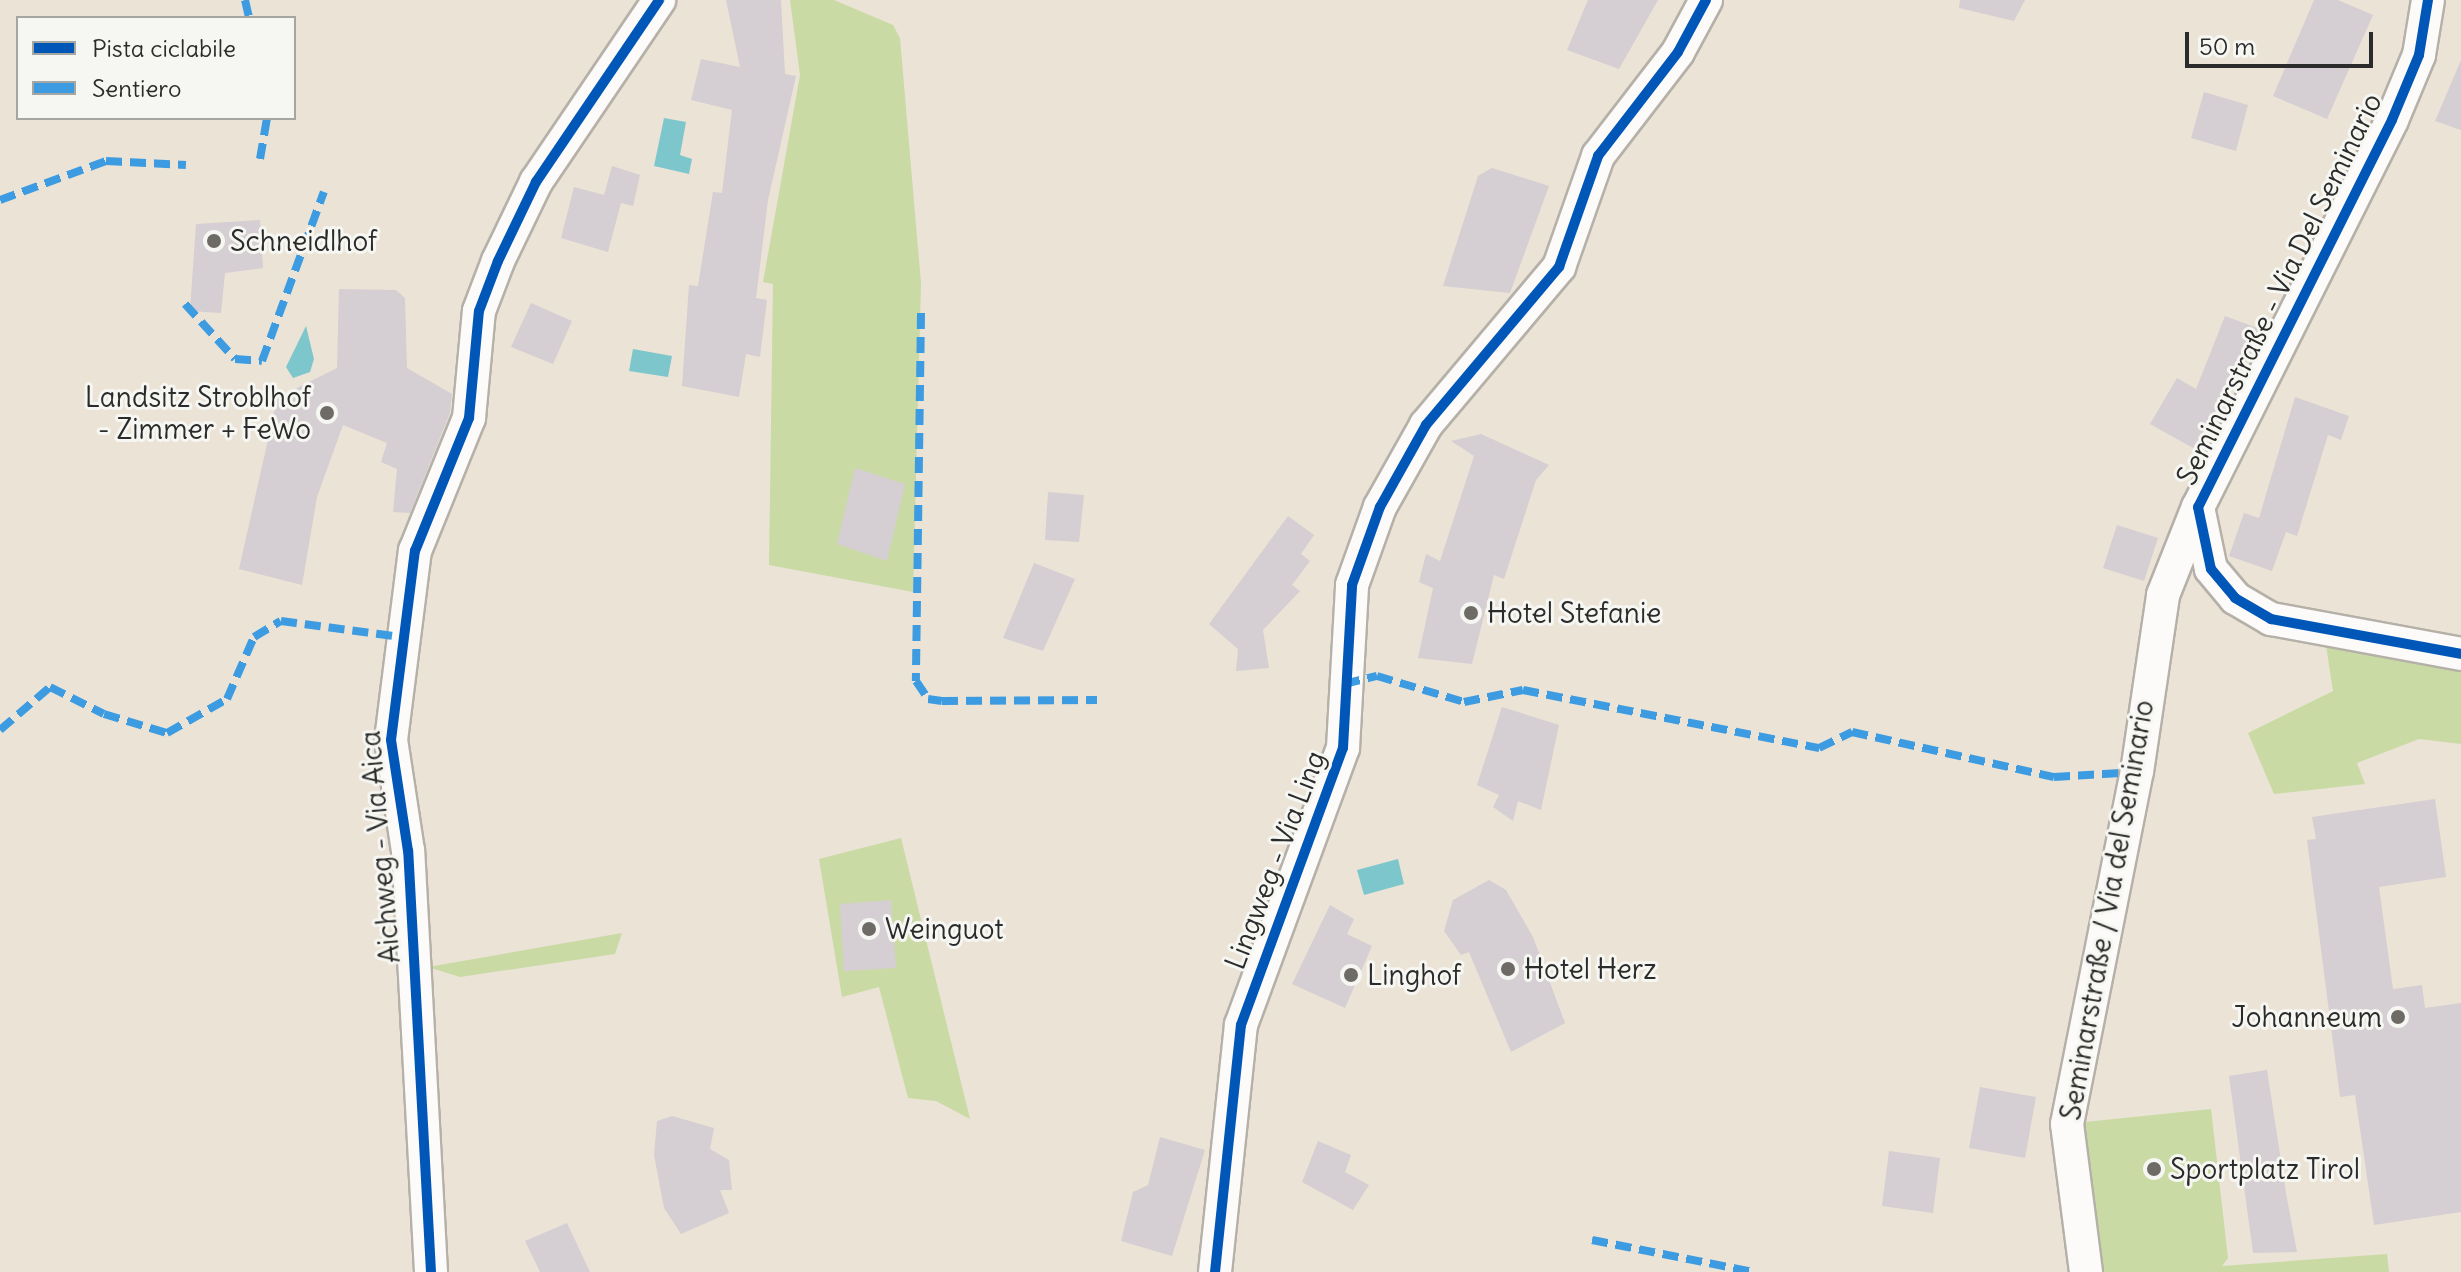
<!DOCTYPE html>
<html>
<head>
<meta charset="utf-8">
<style>
	body { margin:0 }
	#map { position:relative; width:2461px; height:1272px; overflow:hidden; background:#ebe3d6; font-family:Delius,sans-serif }
	div>[style] { position:absolute }
	.green>* { inset:0; background:#c9daa4 }
	.water>* { inset:0; background:#7dc7cc }
	.building>* { inset:0; background:#d5ced2 }
	.roads { filter:drop-shadow(2px 0 #b5b0a8) drop-shadow(-2px 0 #b5b0a8) drop-shadow(0 2px #b5b0a8) drop-shadow(0 -2px #b5b0a8) }
	.minor>* { height:32px; margin:-16px; padding:0 16px; transform-origin:16px; border-radius:16px; background:#fcfbf9 }
	.quiet>* { height:8px; margin-top:-4px; transform-origin:0; background:repeating-linear-gradient(90deg,#3d9ce1 0 16px,transparent 0 24px) }
	.cycleway>* { height:10px; margin:-5px; padding:0 5px; transform-origin:5px; border-radius:5px; background:#0057b8 }
	.dots>* { width:22px; height:22px; translate:-50% -50%; box-sizing:border-box; border:4px solid #f6f6f2; border-radius:50% }
	span { translate:-50% -50%; white-space:nowrap; text-align:center; line-height:1.15; -webkit-text-stroke:6px #f6f6f2; paint-order:stroke }
	.poi-label { font-size:28px; color:#2b2b2b }
	.left { translate:0 -50%; text-align:left }
	.right { translate:-100% -50%; text-align:right }
	.street-label { font-size:28px; color:#2b2b2b }
	.legend { position:absolute; left:16px; top:16px; width:280px; height:104px; box-sizing:border-box; background:#f6f6f2; border:2px solid #a5a5a2; margin:0; padding:10px 14px; list-style:none; font-size:24px; color:#2b2b2b }
	.legend li { display:flex; align-items:center; gap:16px; height:40px }
	.legend b { width:40px; border:2px solid #a5a5a2 }
	.scale { position:absolute; left:2185px; top:32px; width:188px; height:36px; box-sizing:border-box; border:4px solid #2b2b2b; border-top:0; padding-left:10px; font-size:24px; line-height:28px; white-space:nowrap; color:#2b2b2b; -webkit-text-stroke:6px #f6f6f2; paint-order:stroke }
</style>
</head>
<body>
<div id="map">
	<div class="green">
		<div style="clip-path:polygon(790px 0,834px 0,893px 25px,900px 38px,921px 283px,913px 592px,769px 565px,773px 284px,763px 282px,800px 75px)"></div>
		<div style="clip-path:polygon(2323px 626px,2461px 654px,2461px 744px,2419px 739px,2357px 763px,2365px 784px,2274px 794px,2248px 733px,2333px 691px)"></div>
		<div style="clip-path:polygon(901px 838px,970px 1119px,936px 1101px,908px 1098px,879px 987px,842px 997px,819px 859px)"></div>
		<div style="clip-path:polygon(622px 933px,615px 954px,460px 977px,428px 967px)"></div>
		<div style="clip-path:polygon(2211px 1109px,2228px 1258px,2222px 1266px,2387px 1254px,2389px 1272px,2100px 1272px,2085px 1122px)"></div>
	</div>
	<div class="water">
		<div style="clip-path:polygon(664px 118px,686px 122px,680px 155px,692px 159px,689px 174px,654px 166px)"></div>
		<div style="clip-path:polygon(306px 326px,314px 359px,310px 372px,293px 378px,286px 367px)"></div>
		<div style="clip-path:polygon(633px 349px,672px 356px,668px 377px,629px 371px)"></div>
		<div style="clip-path:polygon(1398px 859px,1404px 884px,1364px 895px,1357px 870px)"></div>
	</div>
	<div class="building">
		<div style="clip-path:polygon(726px 0,781px 0,785px 74px,796px 76px,768px 200px,756px 298px,767px 300px,760px 357px,746px 354px,739px 397px,682px 386px,689px 285px,698px 286px,713px 192px,722px 193px,732px 110px,691px 100px,701px 59px,740px 67px)"></div>
		<div style="clip-path:polygon(1588px 0,1658px 0,1619px 69px,1567px 50px)"></div>
		<div style="clip-path:polygon(1960px 0,2025px 0,2014px 21px,1959px 8px)"></div>
		<div style="clip-path:polygon(2314px 0,2338px 0,2373px 15px,2327px 119px,2273px 96px)"></div>
		<div style="clip-path:polygon(2461px 60px,2461px 130px,2435px 121px)"></div>
		<div style="clip-path:polygon(2204px 92px,2248px 105px,2236px 151px,2191px 138px)"></div>
		<div style="clip-path:polygon(612px 166px,640px 175px,633px 206px,621px 203px,608px 252px,561px 238px,574px 187px,604px 195px)"></div>
		<div style="clip-path:polygon(1492px 168px,1549px 186px,1510px 293px,1443px 286px,1478px 176px)"></div>
		<div style="clip-path:polygon(260px 220px,263px 268px,225px 273px,221px 313px,190px 311px,196px 224px)"></div>
		<div style="clip-path:polygon(339px 289px,396px 290px,405px 298px,407px 368px,452px 394px,450px 413px,410px 513px,393px 512px,397px 469px,381px 462px,387px 443px,343px 425px,317px 497px,302px 585px,239px 569px,278px 395px,288px 403px,297px 388px,337px 368px)"></div>
		<div style="clip-path:polygon(531px 303px,572px 321px,553px 364px,511px 347px)"></div>
		<div style="clip-path:polygon(2225px 316px,2265px 331px,2193px 448px,2150px 424px,2177px 378px,2196px 389px)"></div>
		<div style="clip-path:polygon(2295px 397px,2349px 416px,2341px 440px,2328px 435px,2297px 536px,2286px 532px,2272px 571px,2229px 556px,2244px 513px,2259px 518px)"></div>
		<div style="clip-path:polygon(1481px 434px,1549px 465px,1536px 480px,1504px 579px,1494px 575px,1472px 664px,1418px 658px,1433px 588px,1419px 582px,1426px 554px,1440px 561px,1474px 456px,1451px 441px)"></div>
		<div style="clip-path:polygon(855px 468px,905px 484px,887px 561px,837px 544px)"></div>
		<div style="clip-path:polygon(1048px 492px,1084px 495px,1079px 542px,1045px 540px)"></div>
		<div style="clip-path:polygon(1288px 516px,1314px 535px,1301px 554px,1310px 561px,1292px 585px,1300px 591px,1263px 630px,1269px 668px,1236px 671px,1238px 649px,1209px 624px)"></div>
		<div style="clip-path:polygon(2117px 525px,2158px 538px,2144px 581px,2103px 568px)"></div>
		<div style="clip-path:polygon(1034px 563px,1075px 579px,1043px 651px,1003px 638px)"></div>
		<div style="clip-path:polygon(1502px 707px,1559px 725px,1541px 810px,1518px 801px,1513px 821px,1493px 807px,1499px 795px,1477px 785px)"></div>
		<div style="clip-path:polygon(2435px 799px,2446px 877px,2379px 887px,2393px 989px,2422px 985px,2425px 1008px,2461px 1003px,2461px 1212px,2374px 1225px,2355px 1095px,2340px 1097px,2307px 840px,2316px 839px,2312px 817px)"></div>
		<div style="clip-path:polygon(1489px 880px,1506px 890px,1533px 937px,1565px 1023px,1511px 1052px,1469px 952px,1461px 955px,1444px 931px,1453px 900px)"></div>
		<div style="clip-path:polygon(891px 900px,896px 968px,844px 971px,840px 904px)"></div>
		<div style="clip-path:polygon(1330px 905px,1354px 919px,1347px 934px,1372px 946px,1345px 1008px,1292px 984px)"></div>
		<div style="clip-path:polygon(2267px 1070px,2286px 1193px,2297px 1252px,2253px 1253px,2229px 1076px)"></div>
		<div style="clip-path:polygon(1980px 1087px,2036px 1097px,2025px 1158px,1969px 1148px)"></div>
		<div style="clip-path:polygon(672px 1116px,714px 1128px,710px 1149px,729px 1160px,732px 1190px,720px 1190px,729px 1213px,681px 1234px,664px 1208px,654px 1155px,657px 1121px)"></div>
		<div style="clip-path:polygon(1160px 1137px,1205px 1150px,1172px 1256px,1121px 1241px,1133px 1192px,1148px 1185px)"></div>
		<div style="clip-path:polygon(1318px 1141px,1351px 1155px,1345px 1172px,1369px 1185px,1353px 1210px,1302px 1182px)"></div>
		<div style="clip-path:polygon(1889px 1151px,1940px 1158px,1933px 1213px,1882px 1206px)"></div>
		<div style="clip-path:polygon(567px 1223px,590px 1272px,540px 1272px,525px 1241px)"></div>
	</div>
	<div class="roads">
		<div class="minor">
			<div style="left:2428px;top:0;width:56px;rotate:99.3deg"></div>
			<div style="left:2419px;top:55px;width:70px;rotate:112.6deg"></div>
			<div style="left:2392px;top:120px;width:433px;rotate:116.6deg"></div>
			<div style="left:2198px;top:507px;width:63px;rotate:78.2deg"></div>
			<div style="left:2211px;top:569px;width:38px;rotate:50deg"></div>
			<div style="left:2235px;top:598px;width:42px;rotate:30.3deg"></div>
			<div style="left:2271px;top:619px;width:193px;rotate:10.4deg"></div>
			<div style="left:431px;top:1272px;width:422px;rotate:-93.1deg"></div>
			<div style="left:408px;top:851px;width:112px;rotate:-98.7deg"></div>
			<div style="left:391px;top:740px;width:191px;rotate:-82.8deg"></div>
			<div style="left:415px;top:551px;width:144px;rotate:-67.9deg"></div>
			<div style="left:469px;top:418px;width:107px;rotate:-84.7deg"></div>
			<div style="left:479px;top:311px;width:53px;rotate:-69.2deg"></div>
			<div style="left:498px;top:261px;width:88px;rotate:-64.3deg"></div>
			<div style="left:536px;top:182px;width:220px;rotate:-55.9deg"></div>
			<div style="left:1215px;top:1272px;width:248px;rotate:-84deg"></div>
			<div style="left:1241px;top:1025px;width:295px;rotate:-69.8deg"></div>
			<div style="left:1343px;top:748px;width:163px;rotate:-86.8deg"></div>
			<div style="left:1352px;top:585px;width:83px;rotate:-70.3deg"></div>
			<div style="left:1380px;top:507px;width:94px;rotate:-60.7deg"></div>
			<div style="left:1426px;top:425px;width:207px;rotate:-49.9deg"></div>
			<div style="left:1559px;top:267px;width:118px;rotate:-70.6deg"></div>
			<div style="left:1598px;top:156px;width:131px;rotate:-52.4deg"></div>
			<div style="left:1678px;top:52px;width:59px;rotate:-61.7deg"></div>
			<div style="left:2086px;top:1272px;width:149px;rotate:-97.3deg"></div>
			<div style="left:2067px;top:1124px;width:359px;rotate:-78.8deg"></div>
			<div style="left:2137px;top:772px;width:179px;rotate:-81.6deg"></div>
			<div style="left:2163px;top:595px;width:95px;rotate:-68.3deg"></div>
		</div>
	</div>
	<div class="quiet">
		<div style="left:245px;top:0;width:18px;rotate:77deg"></div>
		<div style="left:260px;top:159px;width:42px;rotate:-80.3deg"></div>
		<div style="left:0;top:200px;width:113px;rotate:-20.2deg"></div>
		<div style="left:106px;top:161px;width:80px;rotate:2.9deg"></div>
		<div style="left:185px;top:304px;width:74px;rotate:47.7deg"></div>
		<div style="left:235px;top:359px;width:27px;rotate:4deg"></div>
		<div style="left:262px;top:361px;width:180px;rotate:-69.9deg"></div>
		<div style="left:921px;top:313px;width:368px;rotate:90.8deg"></div>
		<div style="left:916px;top:681px;width:22px;rotate:56deg"></div>
		<div style="left:928px;top:699px;width:14px;rotate:8deg"></div>
		<div style="left:942px;top:701px;width:155px;rotate:-0.4deg"></div>
		<div style="left:1344px;top:684px;width:34px;rotate:-14deg"></div>
		<div style="left:1377px;top:676px;width:91px;rotate:16.6deg"></div>
		<div style="left:1464px;top:702px;width:60px;rotate:-11.5deg"></div>
		<div style="left:1523px;top:690px;width:302px;rotate:11.1deg"></div>
		<div style="left:1819px;top:748px;width:37px;rotate:-26deg"></div>
		<div style="left:1852px;top:732px;width:207px;rotate:12.6deg"></div>
		<div style="left:2054px;top:777px;width:83px;rotate:-3.4deg"></div>
		<div style="left:0;top:730px;width:66px;rotate:-40.7deg"></div>
		<div style="left:50px;top:687px;width:60px;rotate:26.6deg"></div>
		<div style="left:104px;top:714px;width:66px;rotate:16.8deg"></div>
		<div style="left:167px;top:733px;width:69px;rotate:-29.5deg"></div>
		<div style="left:227px;top:699px;width:68px;rotate:-66.5deg"></div>
		<div style="left:254px;top:637px;width:31px;rotate:-31deg"></div>
		<div style="left:281px;top:621px;width:121px;rotate:7.6deg"></div>
		<div style="left:1592px;top:1240px;width:164px;rotate:11.2deg"></div>
	</div>
	<div class="cycleway">
		<div style="left:2428px;top:0;width:56px;rotate:99.3deg"></div>
		<div style="left:2419px;top:55px;width:70px;rotate:112.6deg"></div>
		<div style="left:2392px;top:120px;width:433px;rotate:116.6deg"></div>
		<div style="left:2198px;top:507px;width:63px;rotate:78.2deg"></div>
		<div style="left:2211px;top:569px;width:38px;rotate:50deg"></div>
		<div style="left:2235px;top:598px;width:42px;rotate:30.3deg"></div>
		<div style="left:2271px;top:619px;width:193px;rotate:10.4deg"></div>
		<div style="left:431px;top:1272px;width:422px;rotate:-93.1deg"></div>
		<div style="left:408px;top:851px;width:112px;rotate:-98.7deg"></div>
		<div style="left:391px;top:740px;width:191px;rotate:-82.8deg"></div>
		<div style="left:415px;top:551px;width:144px;rotate:-67.9deg"></div>
		<div style="left:469px;top:418px;width:107px;rotate:-84.7deg"></div>
		<div style="left:479px;top:311px;width:53px;rotate:-69.2deg"></div>
		<div style="left:498px;top:261px;width:88px;rotate:-64.3deg"></div>
		<div style="left:536px;top:182px;width:220px;rotate:-55.9deg"></div>
		<div style="left:1215px;top:1272px;width:248px;rotate:-84deg"></div>
		<div style="left:1241px;top:1025px;width:295px;rotate:-69.8deg"></div>
		<div style="left:1343px;top:748px;width:163px;rotate:-86.8deg"></div>
		<div style="left:1352px;top:585px;width:83px;rotate:-70.3deg"></div>
		<div style="left:1380px;top:507px;width:94px;rotate:-60.7deg"></div>
		<div style="left:1426px;top:425px;width:207px;rotate:-49.9deg"></div>
		<div style="left:1559px;top:267px;width:118px;rotate:-70.6deg"></div>
		<div style="left:1598px;top:156px;width:131px;rotate:-52.4deg"></div>
		<div style="left:1678px;top:52px;width:59px;rotate:-61.7deg"></div>
	</div>
	<div class="dots">
		<div style="left:214px;top:241px;background:#6e6b67"></div>
		<div style="left:327px;top:413px;background:#6e6b67"></div>
		<div style="left:1471px;top:613px;background:#6e6b67"></div>
		<div style="left:869px;top:929px;background:#6e6b67"></div>
		<div style="left:1508px;top:969px;background:#6e6b67"></div>
		<div style="left:1351px;top:975px;background:#6e6b67"></div>
		<div style="left:2398px;top:1017px;background:#6e6b67"></div>
		<div style="left:2154px;top:1169px;background:#6e6b67"></div>
	</div>
	<div class="poi-label">
		<span class="left" style="left:230px;top:241px">Schneidlhof</span>
		<span class="right" style="left:311px;top:413px">Landsitz Stroblhof<br>- Zimmer + FeWo</span>
		<span class="left" style="left:1487px;top:613px">Hotel Stefanie</span>
		<span class="left" style="left:885px;top:929px">Weinguot</span>
		<span class="left" style="left:1524px;top:969px">Hotel Herz</span>
		<span class="left" style="left:1367px;top:975px">Linghof</span>
		<span class="right" style="left:2382px;top:1017px">Johanneum</span>
		<span class="left" style="left:2170px;top:1169px">Sportplatz Tirol</span>
	</div>
	<div class="street-label">
		<span style="left:2279px;top:289px;rotate:-64deg">Seminarstraße - Via Del Seminario</span>
		<span style="left:380px;top:847px;rotate:-95deg">Aichweg - Via Aica</span>
		<span style="left:1275px;top:860px;rotate:-69deg">Lingweg - Via Ling</span>
		<span style="left:2107px;top:910px;rotate:-80deg">Seminarstraße / Via del Seminario</span>
	</div>
	<ul class="legend">
	<li><b style="height:10px;background:#0057b8"></b>Pista ciclabile</li>
	<li><b style="height:10px;background:#3d9ce1"></b>Sentiero</li>
	</ul>
	<div class="scale">50 m</div>
</div>
</body>
</html>
